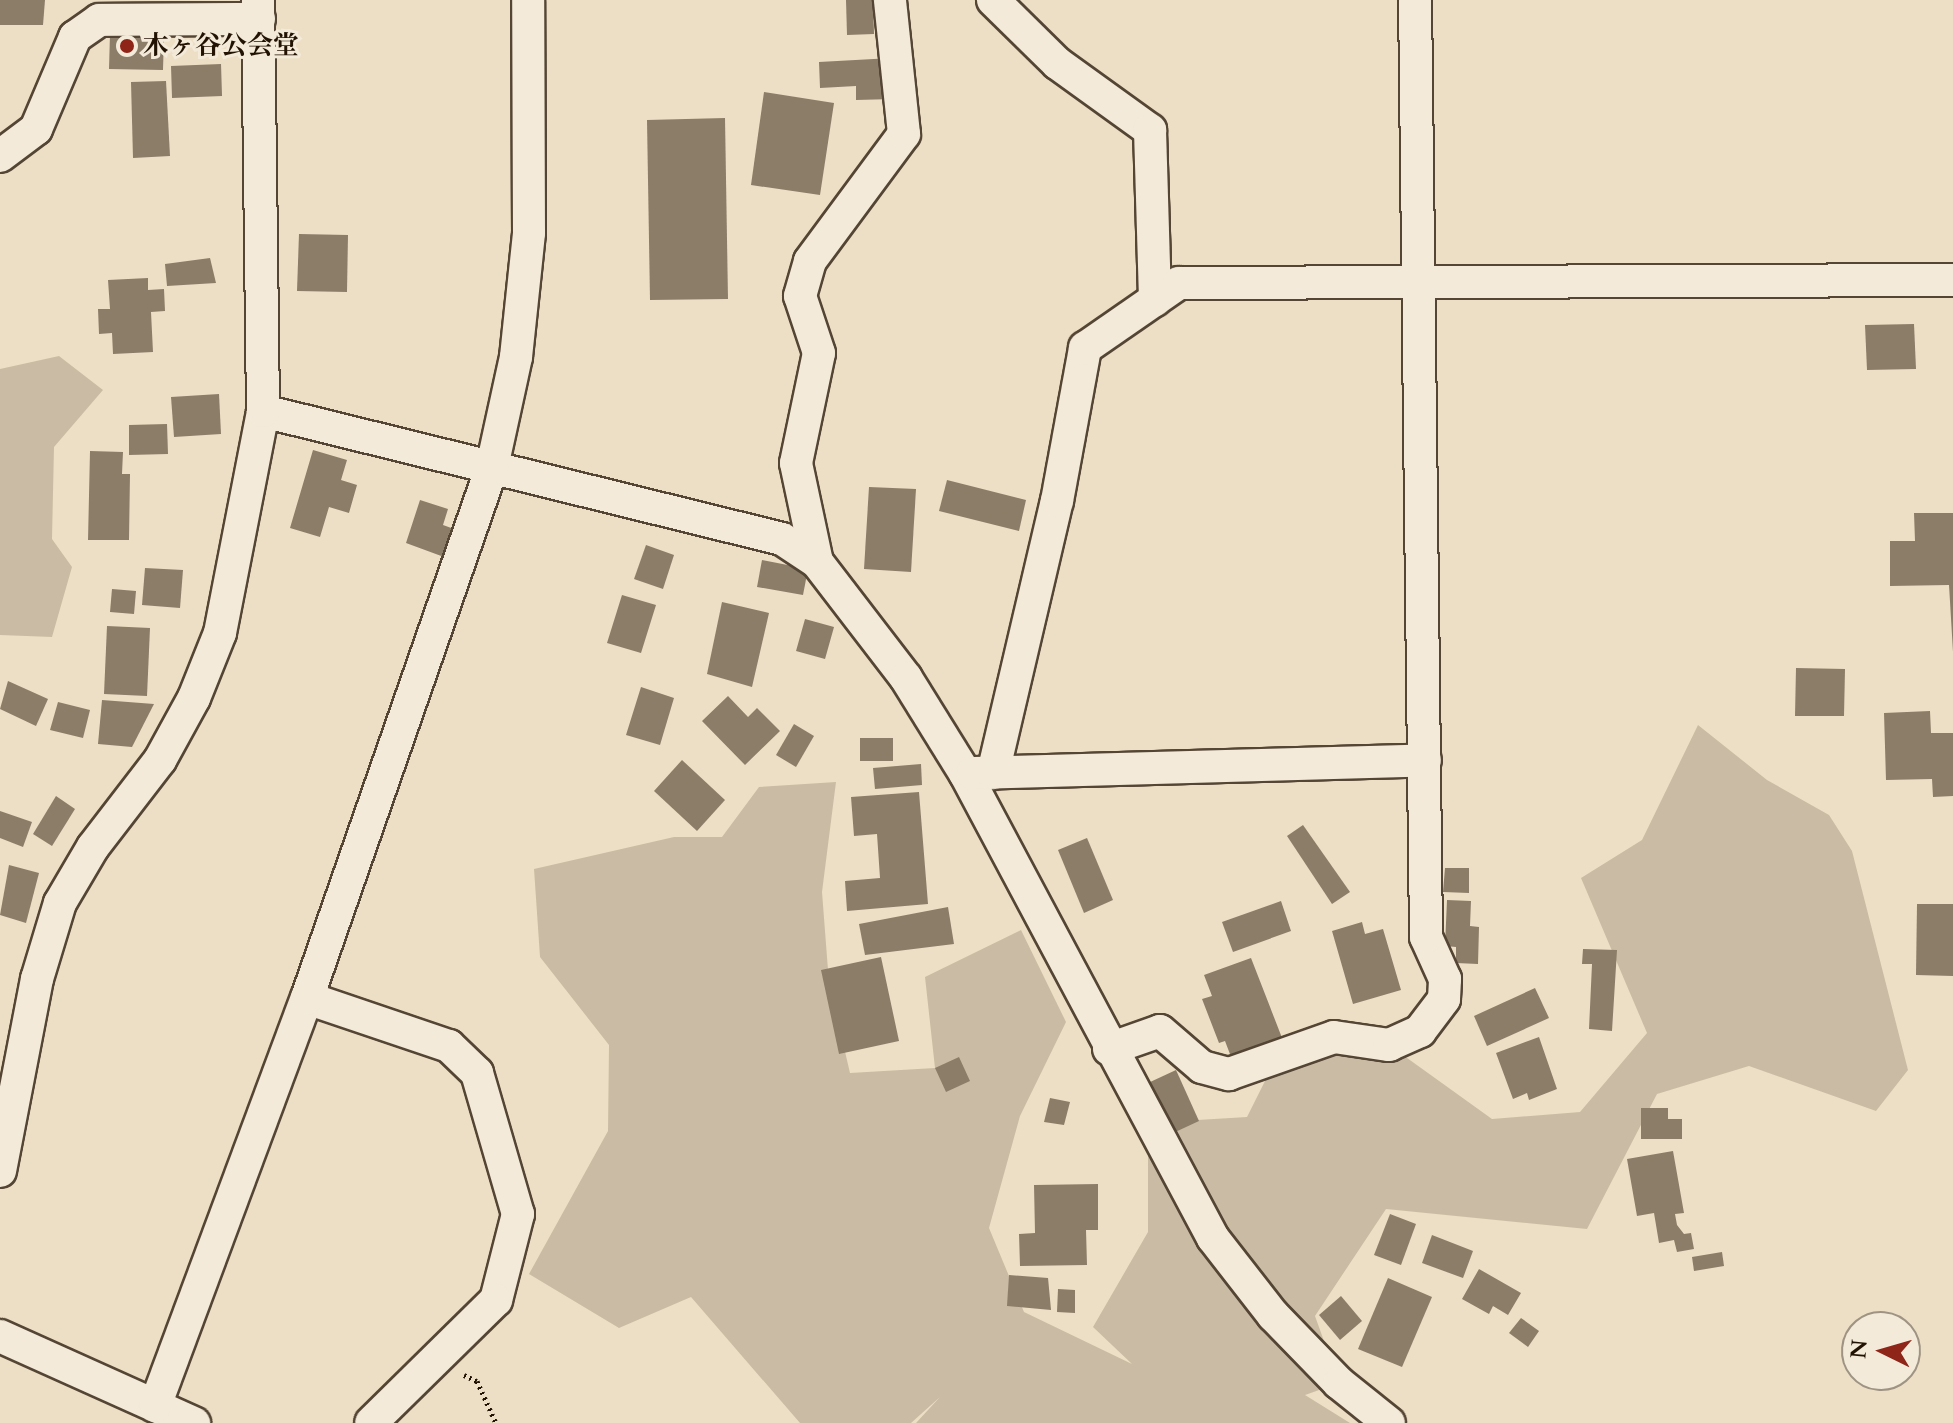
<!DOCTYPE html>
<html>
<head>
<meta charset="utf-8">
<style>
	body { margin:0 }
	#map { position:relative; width:1953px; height:1423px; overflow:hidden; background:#eddfc5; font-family:Cardo,"Noto Serif JP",serif }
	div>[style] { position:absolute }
	.green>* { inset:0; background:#cabca4 }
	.building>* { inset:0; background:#8b7d68 }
	.path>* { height:5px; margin-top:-2.5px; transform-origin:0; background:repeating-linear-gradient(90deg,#211203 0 2px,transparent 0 6px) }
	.roads { filter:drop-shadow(2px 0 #544534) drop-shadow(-2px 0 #544534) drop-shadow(0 2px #544534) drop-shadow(0 -2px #544534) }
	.minor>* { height:32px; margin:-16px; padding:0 16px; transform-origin:16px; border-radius:16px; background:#f3ead9 }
	.dots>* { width:22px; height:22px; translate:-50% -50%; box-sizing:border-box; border:4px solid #f3ead9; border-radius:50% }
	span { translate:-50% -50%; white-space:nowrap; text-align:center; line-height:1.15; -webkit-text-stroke:6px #f3ead9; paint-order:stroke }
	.poi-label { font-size:26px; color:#211203; font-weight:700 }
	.left { translate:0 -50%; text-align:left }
	.north { position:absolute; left:1841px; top:1311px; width:80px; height:80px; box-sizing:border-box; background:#f3ead9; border:2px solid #9f9483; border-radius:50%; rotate:275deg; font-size:22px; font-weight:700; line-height:32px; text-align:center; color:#211203 }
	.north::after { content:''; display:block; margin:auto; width:28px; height:36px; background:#8f2418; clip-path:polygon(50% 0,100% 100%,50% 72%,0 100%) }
</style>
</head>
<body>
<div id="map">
	<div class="green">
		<div style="clip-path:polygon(59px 356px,103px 390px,54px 447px,52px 539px,72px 567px,52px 637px,0 635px,0 369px)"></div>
		<div style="clip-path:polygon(1698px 725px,1767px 780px,1829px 815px,1852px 851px,1908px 1070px,1876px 1111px,1749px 1066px,1657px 1094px,1587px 1229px,1386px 1209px,1315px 1316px,1339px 1383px,1305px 1395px,1350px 1423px,916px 1423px,940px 1397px,911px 1423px,800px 1423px,691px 1297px,619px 1328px,529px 1274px,608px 1131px,609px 1045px,540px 957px,534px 869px,674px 837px,722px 837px,759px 787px,836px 782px,822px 892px,829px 983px,850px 1073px,935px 1068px,925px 977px,1021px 930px,1066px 1022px,1020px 1116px,989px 1228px,1024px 1312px,1132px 1364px,1093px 1327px,1148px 1232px,1148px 1123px,1247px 1117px,1277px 1057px,1389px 1045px,1492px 1119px,1580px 1112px,1647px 1033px,1581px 878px,1642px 840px)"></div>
	</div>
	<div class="building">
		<div style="clip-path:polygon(0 0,45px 0,43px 25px,0 25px)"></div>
		<div style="clip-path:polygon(846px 0,873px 0,874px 34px,847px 35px)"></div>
		<div style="clip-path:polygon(110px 34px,164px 35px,163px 70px,109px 69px)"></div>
		<div style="clip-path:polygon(892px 58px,894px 99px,856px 100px,856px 86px,820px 88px,819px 62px)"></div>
		<div style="clip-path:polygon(221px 64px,222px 96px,172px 98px,171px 66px)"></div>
		<div style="clip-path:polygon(166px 81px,170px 156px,133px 158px,131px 82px)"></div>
		<div style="clip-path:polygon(764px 92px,834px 103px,820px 195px,751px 185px)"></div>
		<div style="clip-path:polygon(725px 118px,728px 299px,650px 300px,647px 120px)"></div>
		<div style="clip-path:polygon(299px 234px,348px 235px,347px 292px,297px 291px)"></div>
		<div style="clip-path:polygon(210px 258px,216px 283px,167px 286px,165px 264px)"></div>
		<div style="clip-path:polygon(148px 278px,148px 290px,164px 289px,165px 311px,151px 312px,153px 352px,113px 354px,112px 333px,99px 334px,98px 309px,110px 309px,108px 280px)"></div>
		<div style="clip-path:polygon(1914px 324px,1916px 369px,1867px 370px,1865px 325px)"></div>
		<div style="clip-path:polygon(219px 394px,221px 434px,174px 437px,171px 397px)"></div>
		<div style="clip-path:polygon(167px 424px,168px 454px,129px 455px,129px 425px)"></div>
		<div style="clip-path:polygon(313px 450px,347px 460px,341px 480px,357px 485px,349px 513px,329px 507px,320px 537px,290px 528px)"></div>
		<div style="clip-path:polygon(90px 451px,123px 452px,122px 474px,130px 474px,129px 540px,88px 540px)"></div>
		<div style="clip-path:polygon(947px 480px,1026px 500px,1019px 531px,939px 511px)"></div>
		<div style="clip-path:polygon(869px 487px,916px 489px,911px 572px,864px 569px)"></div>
		<div style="clip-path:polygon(420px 500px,448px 509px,443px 525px,454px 529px,444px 557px,406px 543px)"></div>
		<div style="clip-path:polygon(1914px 513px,1953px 513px,1953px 652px,1949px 585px,1890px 586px,1890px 541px,1915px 541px)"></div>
		<div style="clip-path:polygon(646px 545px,674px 555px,663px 589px,634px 579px)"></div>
		<div style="clip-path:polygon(762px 560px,808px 569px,803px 595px,757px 587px)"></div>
		<div style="clip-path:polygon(145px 568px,183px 570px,180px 608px,142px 605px)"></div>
		<div style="clip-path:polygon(112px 589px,136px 591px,134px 614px,110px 612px)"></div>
		<div style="clip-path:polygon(622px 595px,656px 605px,641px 653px,607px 643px)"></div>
		<div style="clip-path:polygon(722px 602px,769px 613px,752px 687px,707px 674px)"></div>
		<div style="clip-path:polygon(805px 619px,834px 627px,825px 659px,796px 651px)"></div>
		<div style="clip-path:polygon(107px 626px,150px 628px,147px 696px,104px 694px)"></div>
		<div style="clip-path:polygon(1796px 668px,1845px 669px,1844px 716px,1795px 716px)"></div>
		<div style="clip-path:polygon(8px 681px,48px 699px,36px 726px,0 709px)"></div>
		<div style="clip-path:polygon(641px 687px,674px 698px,660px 745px,626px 735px)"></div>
		<div style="clip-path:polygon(728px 696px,748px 717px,757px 708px,780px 731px,745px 765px,702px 721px)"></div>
		<div style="clip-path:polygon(102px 700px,154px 704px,132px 747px,98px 744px)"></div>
		<div style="clip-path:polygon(58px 702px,90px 710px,83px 738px,50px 730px)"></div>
		<div style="clip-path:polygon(1930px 711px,1931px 733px,1953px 733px,1953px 796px,1933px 797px,1932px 779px,1886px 780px,1884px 713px)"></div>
		<div style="clip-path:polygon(794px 724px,814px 736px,796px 767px,776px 755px)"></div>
		<div style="clip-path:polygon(860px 738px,893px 738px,893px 761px,860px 761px)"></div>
		<div style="clip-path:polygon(682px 760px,725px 800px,697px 831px,654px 791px)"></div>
		<div style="clip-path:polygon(921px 764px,922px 785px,875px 789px,873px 768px)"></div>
		<div style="clip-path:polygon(919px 792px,928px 904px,847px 911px,845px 881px,880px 878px,877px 834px,854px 836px,851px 797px)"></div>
		<div style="clip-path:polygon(56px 796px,75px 809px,52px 846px,33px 834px)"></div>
		<div style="clip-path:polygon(0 811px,32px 822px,23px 847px,0 838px)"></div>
		<div style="clip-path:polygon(1303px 825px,1350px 892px,1332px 904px,1287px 836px)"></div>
		<div style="clip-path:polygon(1087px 838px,1113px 900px,1084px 913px,1058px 850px)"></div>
		<div style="clip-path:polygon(9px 865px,39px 873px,26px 923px,0 915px)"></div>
		<div style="clip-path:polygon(1445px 868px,1469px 868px,1469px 893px,1443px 892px)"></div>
		<div style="clip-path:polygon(1447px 900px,1471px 901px,1470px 926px,1479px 927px,1478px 964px,1456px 963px,1456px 947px,1445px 946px)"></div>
		<div style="clip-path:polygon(1281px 901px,1291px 931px,1233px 952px,1222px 922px)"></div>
		<div style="clip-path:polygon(1917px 904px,1953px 904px,1953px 976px,1916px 975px)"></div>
		<div style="clip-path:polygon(948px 907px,954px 944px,865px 955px,859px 924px)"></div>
		<div style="clip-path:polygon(1362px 922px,1365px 934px,1383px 929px,1401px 990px,1353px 1004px,1332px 931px)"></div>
		<div style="clip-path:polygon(1583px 949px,1617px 950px,1612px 1031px,1589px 1029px,1592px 964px,1582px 964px)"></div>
		<div style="clip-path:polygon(881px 957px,899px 1041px,839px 1054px,821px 970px)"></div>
		<div style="clip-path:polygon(1251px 958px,1284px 1043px,1233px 1062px,1225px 1041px,1219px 1043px,1202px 999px,1212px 996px,1204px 975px)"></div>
		<div style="clip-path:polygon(1535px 988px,1549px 1018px,1487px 1046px,1474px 1016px)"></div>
		<div style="clip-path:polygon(1539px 1037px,1557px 1089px,1529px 1100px,1527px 1093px,1513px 1099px,1496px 1053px)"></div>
		<div style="clip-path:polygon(959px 1057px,970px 1081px,946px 1092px,935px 1068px)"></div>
		<div style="clip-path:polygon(1176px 1070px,1199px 1121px,1171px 1134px,1148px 1083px)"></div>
		<div style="clip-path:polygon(1050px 1098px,1070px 1102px,1064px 1125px,1044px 1122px)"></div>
		<div style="clip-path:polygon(1641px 1108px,1668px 1108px,1668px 1119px,1682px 1119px,1682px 1139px,1641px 1139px)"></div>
		<div style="clip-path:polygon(1673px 1151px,1684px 1213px,1675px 1214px,1677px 1225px,1684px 1234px,1691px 1233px,1694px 1249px,1677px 1252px,1674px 1240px,1659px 1243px,1654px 1213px,1637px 1216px,1627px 1159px)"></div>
		<div style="clip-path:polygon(1098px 1184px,1098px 1230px,1086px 1230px,1087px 1265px,1020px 1266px,1019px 1234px,1035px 1233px,1034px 1185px)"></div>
		<div style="clip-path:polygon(1390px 1214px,1416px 1224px,1401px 1265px,1374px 1255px)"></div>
		<div style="clip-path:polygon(1432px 1235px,1473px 1251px,1463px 1278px,1422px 1263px)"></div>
		<div style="clip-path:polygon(1722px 1252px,1724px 1266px,1694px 1271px,1692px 1257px)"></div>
		<div style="clip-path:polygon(1479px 1269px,1521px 1293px,1508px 1315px,1493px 1306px,1489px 1314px,1462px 1299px)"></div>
		<div style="clip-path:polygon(1009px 1275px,1048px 1278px,1051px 1310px,1007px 1306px)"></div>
		<div style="clip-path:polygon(1388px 1278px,1432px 1297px,1402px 1367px,1358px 1349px)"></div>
		<div style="clip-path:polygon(1058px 1289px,1075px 1290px,1075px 1313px,1057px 1312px)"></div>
		<div style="clip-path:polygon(1341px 1296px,1362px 1321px,1340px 1340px,1319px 1315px)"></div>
		<div style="clip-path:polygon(1521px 1318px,1539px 1331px,1528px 1347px,1509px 1333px)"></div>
	</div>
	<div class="path">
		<div style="left:464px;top:1375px;width:14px;rotate:25deg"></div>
		<div style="left:477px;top:1381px;width:46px;rotate:65.7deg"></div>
	</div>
	<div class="roads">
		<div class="minor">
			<div style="left:993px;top:0;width:90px;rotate:44.5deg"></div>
			<div style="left:1057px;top:63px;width:115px;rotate:35.8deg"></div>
			<div style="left:1150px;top:130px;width:170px;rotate:88.3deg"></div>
			<div style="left:0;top:156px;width:45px;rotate:-36.9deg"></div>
			<div style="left:36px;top:129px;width:100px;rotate:-67deg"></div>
			<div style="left:75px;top:37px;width:29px;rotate:-35deg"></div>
			<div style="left:99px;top:20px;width:160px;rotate:-0.4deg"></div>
			<div style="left:263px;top:411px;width:535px;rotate:13.85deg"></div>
			<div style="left:782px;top:539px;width:42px;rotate:33.3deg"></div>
			<div style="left:817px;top:562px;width:146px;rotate:52.5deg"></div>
			<div style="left:906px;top:678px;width:112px;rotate:58.2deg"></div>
			<div style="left:965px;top:773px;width:527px;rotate:61.93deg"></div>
			<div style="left:1213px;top:1238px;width:98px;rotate:52.1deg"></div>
			<div style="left:1273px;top:1315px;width:95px;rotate:45.9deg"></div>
			<div style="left:1339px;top:1383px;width:64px;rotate:38.7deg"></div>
			<div style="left:817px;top:562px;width:101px;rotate:-102deg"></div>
			<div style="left:796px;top:463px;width:112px;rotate:-78.2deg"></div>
			<div style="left:819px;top:353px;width:60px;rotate:-108.4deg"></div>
			<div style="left:800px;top:296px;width:36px;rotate:-74deg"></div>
			<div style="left:810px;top:261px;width:158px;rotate:-53.5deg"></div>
			<div style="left:904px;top:134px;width:135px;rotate:-96deg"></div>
			<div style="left:973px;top:773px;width:452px;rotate:-1.6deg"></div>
			<div style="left:993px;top:773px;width:279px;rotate:-76.8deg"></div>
			<div style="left:1057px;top:501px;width:156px;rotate:-79.6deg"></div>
			<div style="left:1085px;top:348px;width:114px;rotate:-34.7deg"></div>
			<div style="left:1179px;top:283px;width:774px;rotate:-0.22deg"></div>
			<div style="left:307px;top:998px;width:150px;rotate:18.7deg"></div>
			<div style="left:449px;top:1046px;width:39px;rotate:44deg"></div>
			<div style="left:477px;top:1073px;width:147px;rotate:73.8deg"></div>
			<div style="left:518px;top:1214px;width:89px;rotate:104.3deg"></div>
			<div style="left:496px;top:1300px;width:175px;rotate:135.5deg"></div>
			<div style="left:1109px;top:1049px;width:54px;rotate:-19.4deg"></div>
			<div style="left:1160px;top:1031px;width:55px;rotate:40.6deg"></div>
			<div style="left:1202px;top:1067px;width:28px;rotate:15deg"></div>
			<div style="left:1229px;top:1074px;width:111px;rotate:-19.4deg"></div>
			<div style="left:1334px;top:1037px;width:56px;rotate:8.3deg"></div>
			<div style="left:1389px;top:1045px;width:34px;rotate:-24deg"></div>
			<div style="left:1420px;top:1031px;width:40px;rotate:-53deg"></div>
			<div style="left:1444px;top:999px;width:20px;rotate:-87deg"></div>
			<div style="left:1445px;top:979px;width:46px;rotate:-114.3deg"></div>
			<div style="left:1426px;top:937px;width:937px;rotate:-90.67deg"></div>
			<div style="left:0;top:1171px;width:196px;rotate:-79.1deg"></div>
			<div style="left:37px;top:979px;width:79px;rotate:-73.2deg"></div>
			<div style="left:60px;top:903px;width:65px;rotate:-59.5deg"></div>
			<div style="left:93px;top:847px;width:110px;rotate:-52.4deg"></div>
			<div style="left:160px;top:760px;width:71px;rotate:-61.3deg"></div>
			<div style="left:194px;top:698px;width:70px;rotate:-68.2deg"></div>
			<div style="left:220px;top:633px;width:226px;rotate:-79deg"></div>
			<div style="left:263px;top:411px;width:411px;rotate:-90.7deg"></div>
			<div style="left:0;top:1336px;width:213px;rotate:24.2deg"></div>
			<div style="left:155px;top:1406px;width:435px;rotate:-69.6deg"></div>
			<div style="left:307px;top:998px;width:562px;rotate:-70.79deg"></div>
			<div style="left:492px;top:467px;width:113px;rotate:-77.7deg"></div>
			<div style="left:516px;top:357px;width:125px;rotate:-84deg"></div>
			<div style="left:529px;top:233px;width:233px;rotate:-90.2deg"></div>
		</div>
	</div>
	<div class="dots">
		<div style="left:127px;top:46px;background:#8f2418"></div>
	</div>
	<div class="poi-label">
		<span class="left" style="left:143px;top:46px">木ヶ谷公会堂</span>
	</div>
	<div class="north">N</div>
</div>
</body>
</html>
